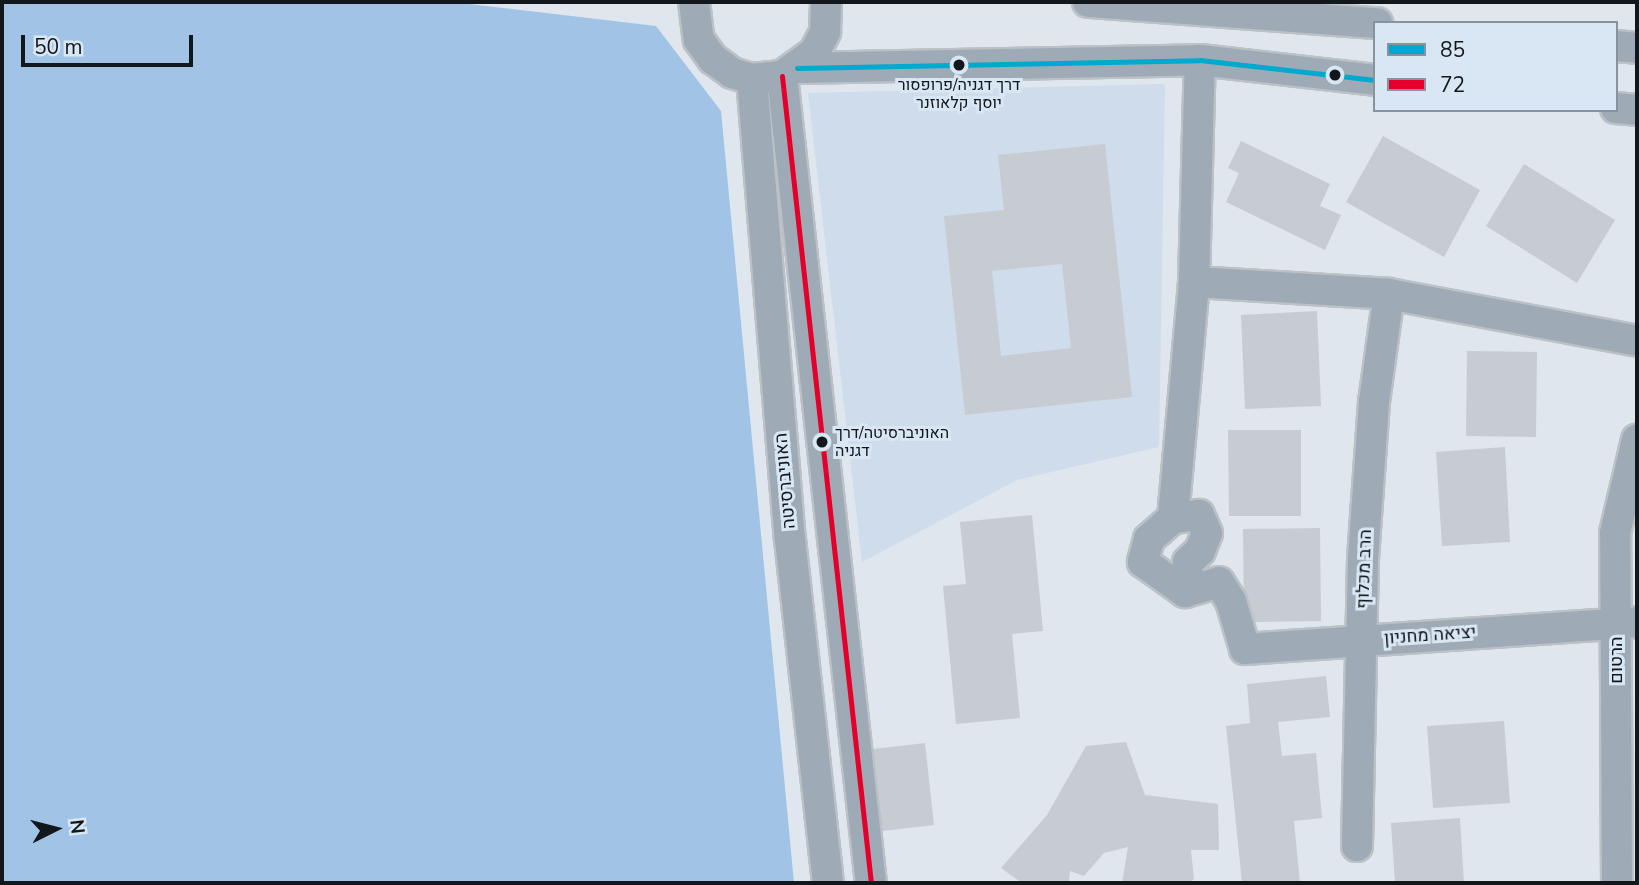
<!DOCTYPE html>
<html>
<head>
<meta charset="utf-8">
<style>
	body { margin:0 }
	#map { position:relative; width:1639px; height:885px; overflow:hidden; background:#dfe6ee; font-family:"Nunito Sans",Heebo,sans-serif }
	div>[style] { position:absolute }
	.built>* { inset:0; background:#cfdceb }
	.forest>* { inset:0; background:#a1c4e6 }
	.building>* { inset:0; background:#c6ccd2 }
	.roads { filter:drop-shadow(2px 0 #bcc1c6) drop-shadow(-2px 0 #bcc1c6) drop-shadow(0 2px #bcc1c6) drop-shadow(0 -2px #bcc1c6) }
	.minor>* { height:30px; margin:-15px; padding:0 15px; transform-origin:15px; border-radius:15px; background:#9eaab6 }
	.bus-1>* { height:5px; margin:-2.5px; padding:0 2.5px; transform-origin:2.5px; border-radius:2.5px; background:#00a9ce }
	.bus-2>* { height:5px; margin:-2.5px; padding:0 2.5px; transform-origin:2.5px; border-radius:2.5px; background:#e4002b }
	.dots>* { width:19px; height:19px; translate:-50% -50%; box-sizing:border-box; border:4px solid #d9e6f4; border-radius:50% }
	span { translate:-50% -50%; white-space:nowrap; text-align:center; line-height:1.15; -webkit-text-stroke:6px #d9e6f4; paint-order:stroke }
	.bus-label { font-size:16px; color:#12171b }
	.left { translate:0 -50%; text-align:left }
	.street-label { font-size:18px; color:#12171b }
	.frame { position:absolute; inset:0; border:4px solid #12171b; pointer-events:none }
	.legend { position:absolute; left:1373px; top:21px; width:245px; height:91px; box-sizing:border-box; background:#d9e6f4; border:2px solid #89939d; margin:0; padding:9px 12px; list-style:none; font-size:21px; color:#12171b }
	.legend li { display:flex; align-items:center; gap:14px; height:35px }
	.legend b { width:35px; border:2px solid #89939d }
	.north { position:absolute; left:21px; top:794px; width:70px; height:70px; -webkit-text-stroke:5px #d9e6f4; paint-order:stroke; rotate:84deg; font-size:19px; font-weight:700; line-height:28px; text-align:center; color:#12171b }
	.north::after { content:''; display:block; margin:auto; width:24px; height:32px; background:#12171b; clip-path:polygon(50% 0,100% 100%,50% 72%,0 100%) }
	.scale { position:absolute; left:21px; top:35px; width:172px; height:32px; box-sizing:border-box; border:4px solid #12171b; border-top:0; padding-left:9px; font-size:21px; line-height:24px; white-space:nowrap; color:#12171b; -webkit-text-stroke:5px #d9e6f4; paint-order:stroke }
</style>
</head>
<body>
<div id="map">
	<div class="built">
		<div style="clip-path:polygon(1165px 84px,1159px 447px,1017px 480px,862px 562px,808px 93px)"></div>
	</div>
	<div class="forest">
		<div style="clip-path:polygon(2px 2px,452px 2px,656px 26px,721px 111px,794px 883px,2px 883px)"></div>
	</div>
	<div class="building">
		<div style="clip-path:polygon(1383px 136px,1480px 190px,1444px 257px,1346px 202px)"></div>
		<div style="clip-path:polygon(1241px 141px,1330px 184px,1320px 206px,1341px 215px,1325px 250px,1226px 202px,1239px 173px,1228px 168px)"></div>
		<div style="clip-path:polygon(evenodd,1105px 144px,1132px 397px,965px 415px,944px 216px,1004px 210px,998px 155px,1105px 144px,1062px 264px,1071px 348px,1001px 356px,992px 271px,1062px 264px)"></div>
		<div style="clip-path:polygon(1524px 164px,1615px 220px,1577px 283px,1486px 226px)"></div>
		<div style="clip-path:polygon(1317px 311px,1321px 406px,1245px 409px,1241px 315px)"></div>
		<div style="clip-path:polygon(1467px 351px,1537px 352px,1536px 437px,1466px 436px)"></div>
		<div style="clip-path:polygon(1228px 430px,1301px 430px,1301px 516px,1229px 516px)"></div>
		<div style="clip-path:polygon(1505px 447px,1510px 542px,1442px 546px,1436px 452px)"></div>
		<div style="clip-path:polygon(1032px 515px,1043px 631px,1012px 634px,1020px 718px,956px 724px,943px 586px,966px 584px,960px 522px)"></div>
		<div style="clip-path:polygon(1320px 528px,1321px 621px,1244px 622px,1243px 529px)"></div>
		<div style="clip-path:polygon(1326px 676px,1330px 717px,1278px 722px,1282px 756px,1316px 753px,1322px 818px,1294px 821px,1300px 883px,1242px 883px,1226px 726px,1250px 723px,1247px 684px)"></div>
		<div style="clip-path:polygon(1504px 721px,1510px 803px,1433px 808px,1427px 726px)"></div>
		<div style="clip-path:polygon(1126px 742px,1145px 795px,1218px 804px,1219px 850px,1191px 850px,1194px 879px,1189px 883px,1122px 883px,1128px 847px,1104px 853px,1084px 876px,1070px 871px,1069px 883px,1022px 883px,1001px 868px,1047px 815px,1086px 746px)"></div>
		<div style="clip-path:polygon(925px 743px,934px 825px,874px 832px,865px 750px)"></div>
		<div style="clip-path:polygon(1460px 818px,1464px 883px,1395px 883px,1391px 823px)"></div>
	</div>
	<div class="roads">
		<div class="minor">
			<div style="left:694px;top:2px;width:38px;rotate:83deg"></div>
			<div style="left:699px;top:40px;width:24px;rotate:54deg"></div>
			<div style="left:713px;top:59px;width:24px;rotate:36deg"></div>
			<div style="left:732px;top:73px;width:21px;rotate:17deg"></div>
			<div style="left:752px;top:79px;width:30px;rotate:-6deg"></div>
			<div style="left:782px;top:76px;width:39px;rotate:-36deg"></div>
			<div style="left:814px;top:53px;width:24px;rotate:-62deg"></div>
			<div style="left:825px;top:32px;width:30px;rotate:-88deg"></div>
			<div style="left:1088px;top:2px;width:290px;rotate:4.2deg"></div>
			<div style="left:1616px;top:46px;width:21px;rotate:5deg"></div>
			<div style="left:797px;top:68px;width:403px;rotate:-1.1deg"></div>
			<div style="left:1200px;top:60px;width:176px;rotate:6.5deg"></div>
			<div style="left:782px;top:76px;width:812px;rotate:83.71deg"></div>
			<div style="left:752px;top:79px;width:462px;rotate:85.3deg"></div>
			<div style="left:790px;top:539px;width:346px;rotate:83.7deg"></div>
			<div style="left:1616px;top:108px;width:21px;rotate:5deg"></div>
			<div style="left:1194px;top:282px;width:195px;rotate:3.5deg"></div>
			<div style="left:1389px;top:294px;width:252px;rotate:10.7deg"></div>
			<div style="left:1173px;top:518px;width:237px;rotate:-84.9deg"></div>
			<div style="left:1194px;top:282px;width:222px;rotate:-88.5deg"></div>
			<div style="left:1185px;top:592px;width:30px;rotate:-84deg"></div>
			<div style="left:1188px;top:562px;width:16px;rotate:-43deg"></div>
			<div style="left:1200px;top:551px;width:19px;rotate:-69deg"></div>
			<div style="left:1207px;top:533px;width:20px;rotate:-114deg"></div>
			<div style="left:1199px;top:515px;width:26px;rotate:173deg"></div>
			<div style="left:1173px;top:518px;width:32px;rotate:139deg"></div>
			<div style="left:1149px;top:539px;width:24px;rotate:105deg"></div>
			<div style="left:1143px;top:562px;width:52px;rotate:35.5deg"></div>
			<div style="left:1185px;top:592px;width:35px;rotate:-16deg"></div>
			<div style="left:1219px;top:582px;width:22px;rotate:58deg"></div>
			<div style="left:1231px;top:601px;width:50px;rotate:73.7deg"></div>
			<div style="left:1245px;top:649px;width:393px;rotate:-3.9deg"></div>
			<div style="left:1357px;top:846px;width:287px;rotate:-88.8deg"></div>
			<div style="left:1363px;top:559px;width:157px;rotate:-86deg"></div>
			<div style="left:1374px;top:402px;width:109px;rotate:-82.1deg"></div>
			<div style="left:1617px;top:883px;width:350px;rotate:-90.3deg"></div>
			<div style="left:1615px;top:533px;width:96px;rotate:-76.7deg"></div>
		</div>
	</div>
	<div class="bus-1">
		<div style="left:797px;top:68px;width:403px;rotate:-1.1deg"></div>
		<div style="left:1200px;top:60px;width:176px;rotate:6.5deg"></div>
	</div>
	<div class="bus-2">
		<div style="left:782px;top:76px;width:812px;rotate:83.71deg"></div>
	</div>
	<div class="dots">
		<div style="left:959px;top:65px;background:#12171b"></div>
		<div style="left:1335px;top:75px;background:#12171b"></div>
		<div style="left:822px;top:442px;background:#12171b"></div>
	</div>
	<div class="bus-label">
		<span style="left:959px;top:94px">דרך דגניה/פרופסור<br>יוסף קלאוזנר</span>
		<span class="left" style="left:835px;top:442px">האוניברסיטה/דרך<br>דגניה</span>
	</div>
	<div class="street-label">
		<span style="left:785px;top:481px;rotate:-95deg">האוניברסיטה</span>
		<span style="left:1364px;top:569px;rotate:-88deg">הרב מכלוף</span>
		<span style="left:1430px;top:635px;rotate:-4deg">יציאה מחניון</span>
		<span style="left:1616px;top:660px;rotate:-90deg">הרטום</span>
	</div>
	<div class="frame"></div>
	<ul class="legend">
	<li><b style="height:9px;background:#00a9ce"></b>85</li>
	<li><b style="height:9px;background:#e4002b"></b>72</li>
	</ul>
	<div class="north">N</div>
	<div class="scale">50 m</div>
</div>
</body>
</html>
